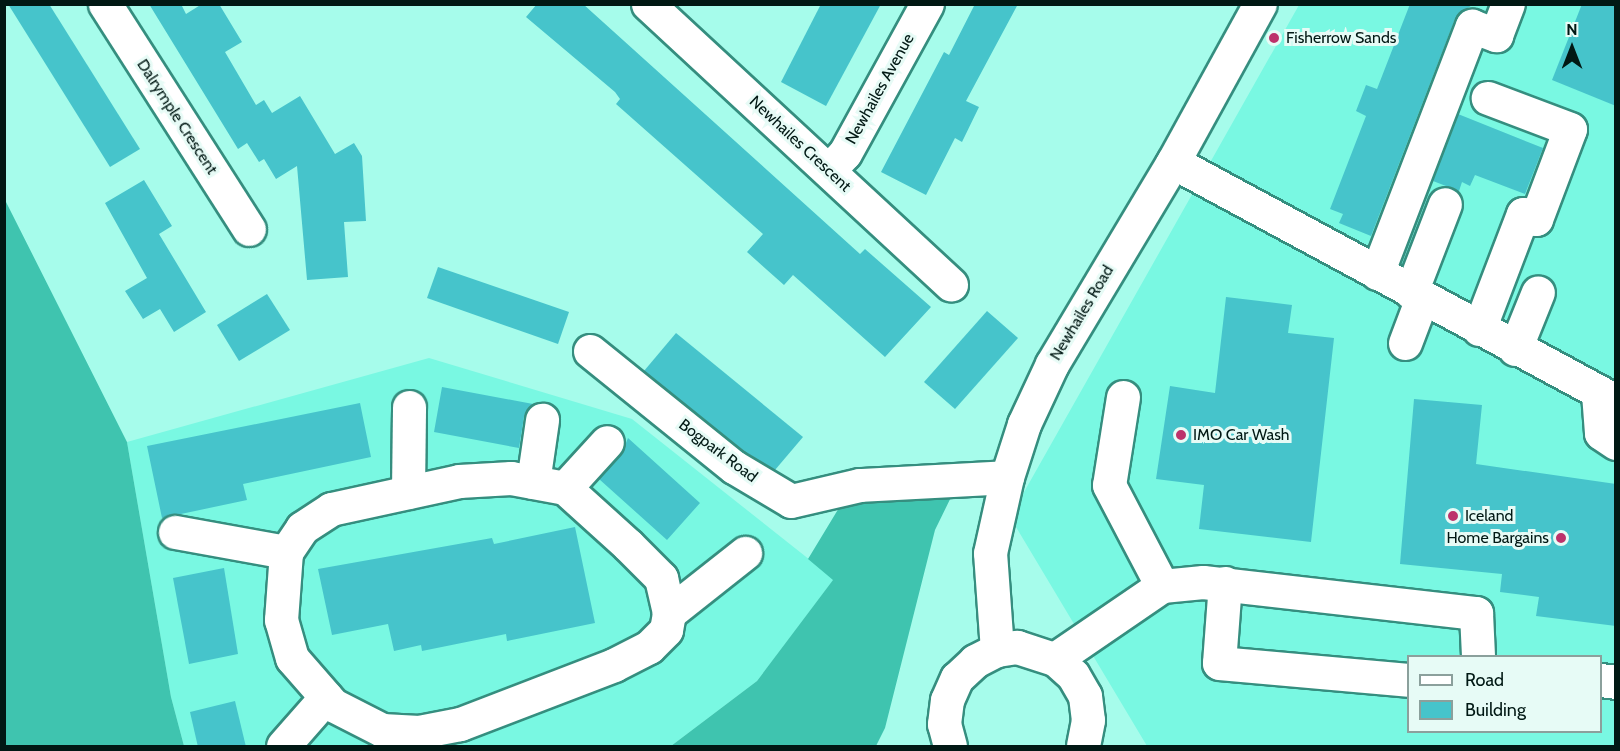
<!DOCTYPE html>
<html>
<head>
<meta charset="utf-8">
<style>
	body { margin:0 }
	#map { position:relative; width:1620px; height:751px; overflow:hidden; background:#a6fceb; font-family:Cabin,sans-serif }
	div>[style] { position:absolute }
	.built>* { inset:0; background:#79f8e2 }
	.forest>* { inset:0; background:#3fc4af }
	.building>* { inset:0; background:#46c4cb }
	.roads { filter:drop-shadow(2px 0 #358e7f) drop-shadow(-2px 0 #358e7f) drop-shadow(0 2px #358e7f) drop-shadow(0 -2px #358e7f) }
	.minor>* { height:33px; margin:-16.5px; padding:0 16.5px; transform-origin:16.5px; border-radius:16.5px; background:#fff }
	.major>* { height:33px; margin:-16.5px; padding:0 16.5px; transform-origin:16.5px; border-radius:16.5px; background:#fff }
	.dots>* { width:16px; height:16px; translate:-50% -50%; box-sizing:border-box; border:3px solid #e7fbf6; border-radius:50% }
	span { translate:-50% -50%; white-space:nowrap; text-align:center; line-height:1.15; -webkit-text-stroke:6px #e7fbf6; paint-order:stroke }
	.poi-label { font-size:16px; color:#011814 }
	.left { translate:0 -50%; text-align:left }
	.right { translate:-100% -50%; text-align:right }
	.street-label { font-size:16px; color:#011814 }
	.frame { position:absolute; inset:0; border:6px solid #011814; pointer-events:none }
	.legend { position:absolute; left:1407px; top:655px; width:195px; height:78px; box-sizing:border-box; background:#e7fbf6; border:2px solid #8ba09c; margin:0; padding:8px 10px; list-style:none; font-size:18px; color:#011814 }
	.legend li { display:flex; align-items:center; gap:12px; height:30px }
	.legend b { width:30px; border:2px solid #8ba09c }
	.north { position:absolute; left:1542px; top:18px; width:60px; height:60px; -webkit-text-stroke:4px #e7fbf6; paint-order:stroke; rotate:0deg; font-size:16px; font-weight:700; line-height:24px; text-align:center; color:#011814 }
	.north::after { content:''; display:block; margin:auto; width:21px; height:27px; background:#011814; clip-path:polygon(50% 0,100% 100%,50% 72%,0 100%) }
</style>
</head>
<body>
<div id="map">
	<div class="built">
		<div style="clip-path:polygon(evenodd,1299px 5px,1615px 5px,1615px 746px,1147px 746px,1010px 517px,1299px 5px,1408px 656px,1600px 656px,1600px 732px,1408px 732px,1408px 656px)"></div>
		<div style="clip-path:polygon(429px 358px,632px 419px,834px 579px,757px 681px,671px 746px,184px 746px,171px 697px,127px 442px)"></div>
	</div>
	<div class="forest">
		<div style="clip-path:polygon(4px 198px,127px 442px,171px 697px,184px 746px,5px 746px)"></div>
		<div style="clip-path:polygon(956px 487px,935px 530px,885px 728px,876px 746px,671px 746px,757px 681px,833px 580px,808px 559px,848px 493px)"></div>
	</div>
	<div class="building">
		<div style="clip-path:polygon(8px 4px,49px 4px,140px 149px,110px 167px)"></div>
		<div style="clip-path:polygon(149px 4px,181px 4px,186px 14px,202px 4px,219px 4px,242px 42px,225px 52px,256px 105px,264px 100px,272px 113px,300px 96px,335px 154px,354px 143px,362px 156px,366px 221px,344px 222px,348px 277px,307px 280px,297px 166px,276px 179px,264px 159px,259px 162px,247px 143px,238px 149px)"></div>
		<div style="clip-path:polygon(537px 4px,583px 4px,860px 254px,865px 249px,931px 307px,885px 357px,793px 275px,784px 285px,747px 252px,763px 234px,616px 104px,620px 99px,615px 92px,526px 17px)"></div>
		<div style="clip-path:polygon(821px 4px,881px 4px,826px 106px,781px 82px)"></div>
		<div style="clip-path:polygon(975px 4px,1018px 4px,966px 101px,979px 107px,962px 142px,955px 138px,926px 195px,881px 172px,944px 52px,949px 55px)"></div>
		<div style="clip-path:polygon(1410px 4px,1473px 4px,1455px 19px,1371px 236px,1339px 223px,1343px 214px,1330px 209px,1366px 116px,1356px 111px,1366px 85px,1377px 89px)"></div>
		<div style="clip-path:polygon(1582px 4px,1616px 4px,1616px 106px,1552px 80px)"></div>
		<div style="clip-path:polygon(1458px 114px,1543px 148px,1525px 194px,1475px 175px,1470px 186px,1462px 182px,1459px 191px,1433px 181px)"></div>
		<div style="clip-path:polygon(144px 180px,172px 226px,159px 234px,206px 312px,174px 332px,160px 309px,143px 319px,125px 291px,147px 278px,105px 203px)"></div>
		<div style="clip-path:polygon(438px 267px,569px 312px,558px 344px,427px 298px)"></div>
		<div style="clip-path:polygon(267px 294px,290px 330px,239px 361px,217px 325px)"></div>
		<div style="clip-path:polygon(1226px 297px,1292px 305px,1288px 333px,1334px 338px,1311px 542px,1199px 529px,1204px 485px,1156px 479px,1170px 386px,1215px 393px)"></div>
		<div style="clip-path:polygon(987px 311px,1018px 338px,955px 409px,924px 382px)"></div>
		<div style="clip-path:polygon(676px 333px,803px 437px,775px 470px,745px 452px,644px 371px)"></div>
		<div style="clip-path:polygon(442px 387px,533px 404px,524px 417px,519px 448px,434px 432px)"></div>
		<div style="clip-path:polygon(1414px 399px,1482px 405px,1476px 464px,1616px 484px,1616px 626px,1536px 616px,1539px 597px,1500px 592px,1502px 574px,1400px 564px)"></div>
		<div style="clip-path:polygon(360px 403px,371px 457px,243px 484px,247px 500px,162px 518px,147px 446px)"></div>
		<div style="clip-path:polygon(628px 438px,700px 503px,667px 540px,599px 479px,621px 455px)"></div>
		<div style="clip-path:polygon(575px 527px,595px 623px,507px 641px,506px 634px,422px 651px,421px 645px,394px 651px,388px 624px,332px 635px,318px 569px,492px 538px,494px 544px)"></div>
		<div style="clip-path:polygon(224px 568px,238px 654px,189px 664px,173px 578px)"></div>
		<div style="clip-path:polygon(235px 701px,246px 747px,198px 747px,190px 712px)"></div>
	</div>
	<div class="roads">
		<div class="minor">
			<div style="left:105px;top:4px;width:267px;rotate:57.4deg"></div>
			<div style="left:648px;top:4px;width:413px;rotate:42.8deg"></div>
			<div style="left:1173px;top:162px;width:503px;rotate:28.35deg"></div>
			<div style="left:829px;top:170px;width:23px;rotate:-47deg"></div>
			<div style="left:845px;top:153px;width:170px;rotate:-61.2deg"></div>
			<div style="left:1377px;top:273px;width:265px;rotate:-69deg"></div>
			<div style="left:1472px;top:26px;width:26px;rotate:21deg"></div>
			<div style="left:1496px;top:35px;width:33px;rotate:-69deg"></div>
			<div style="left:1411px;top:292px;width:94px;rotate:-68.9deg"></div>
			<div style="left:1479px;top:329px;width:123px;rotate:-69.1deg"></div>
			<div style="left:1523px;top:214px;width:14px;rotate:21deg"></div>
			<div style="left:1536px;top:219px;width:96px;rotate:-69.3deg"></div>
			<div style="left:1570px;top:129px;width:88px;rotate:-159.3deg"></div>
			<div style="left:1405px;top:343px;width:48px;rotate:-69.3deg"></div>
			<div style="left:1515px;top:349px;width:61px;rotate:-68deg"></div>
			<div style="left:590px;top:351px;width:185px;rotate:38.9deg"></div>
			<div style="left:734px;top:467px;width:66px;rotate:30.8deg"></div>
			<div style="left:791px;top:501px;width:71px;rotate:-13.1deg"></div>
			<div style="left:860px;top:485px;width:147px;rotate:-3.1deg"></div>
			<div style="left:1598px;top:393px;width:40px;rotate:85.7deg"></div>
			<div style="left:1601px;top:433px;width:18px;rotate:34deg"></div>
			<div style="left:1123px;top:397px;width:89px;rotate:99deg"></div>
			<div style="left:1109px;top:485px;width:114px;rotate:62.3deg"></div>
			<div style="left:511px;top:478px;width:55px;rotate:10.5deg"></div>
			<div style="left:565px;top:488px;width:85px;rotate:42.1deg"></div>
			<div style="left:628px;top:545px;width:47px;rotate:45deg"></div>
			<div style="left:661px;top:578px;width:36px;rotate:77deg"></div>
			<div style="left:669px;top:613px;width:17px;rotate:100deg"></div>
			<div style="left:666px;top:630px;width:24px;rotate:135deg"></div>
			<div style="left:649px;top:647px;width:39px;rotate:153deg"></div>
			<div style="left:614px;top:665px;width:165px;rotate:159deg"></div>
			<div style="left:460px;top:724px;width:42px;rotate:169deg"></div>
			<div style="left:419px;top:732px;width:37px;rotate:-177deg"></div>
			<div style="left:382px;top:730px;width:55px;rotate:-153deg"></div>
			<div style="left:333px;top:705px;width:62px;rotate:-131.1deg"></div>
			<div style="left:292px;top:658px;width:40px;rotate:-106deg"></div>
			<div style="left:281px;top:620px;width:68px;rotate:-85.8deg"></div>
			<div style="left:286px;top:552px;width:29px;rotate:-56deg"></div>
			<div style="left:302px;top:528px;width:35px;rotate:-33deg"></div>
			<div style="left:331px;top:509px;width:131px;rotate:-12.3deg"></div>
			<div style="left:459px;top:481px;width:52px;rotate:-3.3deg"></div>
			<div style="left:533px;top:482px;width:63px;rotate:-81.7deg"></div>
			<div style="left:565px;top:488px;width:62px;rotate:-47.6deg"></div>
			<div style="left:408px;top:492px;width:85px;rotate:-89.3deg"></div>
			<div style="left:175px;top:532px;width:113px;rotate:10.2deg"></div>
			<div style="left:1225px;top:583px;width:80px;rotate:94.3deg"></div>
			<div style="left:1219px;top:663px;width:190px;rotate:5.1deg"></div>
			<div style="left:669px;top:613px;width:97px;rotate:-38.3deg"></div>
			<div style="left:1055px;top:659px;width:130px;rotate:-34.3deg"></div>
			<div style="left:1162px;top:586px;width:41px;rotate:-5.6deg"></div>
			<div style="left:1203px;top:582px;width:275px;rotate:6.5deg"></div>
			<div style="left:1476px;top:613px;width:43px;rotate:87.3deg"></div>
			<div style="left:1600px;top:680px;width:16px;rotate:7deg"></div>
			<div style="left:283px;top:746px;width:65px;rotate:-48.7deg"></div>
		</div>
		<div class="major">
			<div style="left:997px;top:650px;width:97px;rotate:-94.1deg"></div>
			<div style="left:990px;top:553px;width:78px;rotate:-77.4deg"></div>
			<div style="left:1007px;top:477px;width:56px;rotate:-72.2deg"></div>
			<div style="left:1024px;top:424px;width:66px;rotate:-65deg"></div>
			<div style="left:1052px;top:364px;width:235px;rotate:-59.1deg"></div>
			<div style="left:1173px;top:162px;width:180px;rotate:-61.2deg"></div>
			<div style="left:950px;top:746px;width:23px;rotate:-105deg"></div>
			<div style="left:944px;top:724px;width:24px;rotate:-83deg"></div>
			<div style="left:947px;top:700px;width:24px;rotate:-66deg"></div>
			<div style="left:957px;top:678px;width:25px;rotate:-43deg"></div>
			<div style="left:975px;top:661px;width:25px;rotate:-27deg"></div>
			<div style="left:997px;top:650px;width:20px;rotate:-9deg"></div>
			<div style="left:1017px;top:647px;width:40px;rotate:18deg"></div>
			<div style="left:1055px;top:659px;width:24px;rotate:42deg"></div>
			<div style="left:1073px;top:675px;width:24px;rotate:60deg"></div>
			<div style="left:1085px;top:696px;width:24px;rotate:83deg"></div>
			<div style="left:1088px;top:720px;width:26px;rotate:101deg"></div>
		</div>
	</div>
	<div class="dots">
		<div style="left:1274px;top:38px;background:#bd326b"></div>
		<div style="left:1181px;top:435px;background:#bd326b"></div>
		<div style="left:1453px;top:516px;background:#bd326b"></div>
		<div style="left:1561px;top:538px;background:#bd326b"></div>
	</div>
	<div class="poi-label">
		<span class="left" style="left:1286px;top:38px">Fisherrow Sands</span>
		<span class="left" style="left:1193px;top:435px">IMO Car Wash</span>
		<span class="left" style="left:1465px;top:516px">Iceland</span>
		<span class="right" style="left:1549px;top:538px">Home Bargains</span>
	</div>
	<div class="street-label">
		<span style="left:880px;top:89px;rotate:-61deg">Newhailes Avenue</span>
		<span style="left:177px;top:117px;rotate:57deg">Dalrymple Crescent</span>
		<span style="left:800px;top:144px;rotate:43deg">Newhailes Crescent</span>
		<span style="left:1082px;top:313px;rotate:-59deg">Newhailes Road</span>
		<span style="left:718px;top:451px;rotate:37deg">Bogpark Road</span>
	</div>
	<div class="frame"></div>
	<ul class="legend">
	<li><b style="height:8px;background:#fff"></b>Road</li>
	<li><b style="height:16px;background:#46c4cb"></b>Building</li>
	</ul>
	<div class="north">N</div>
</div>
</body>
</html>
